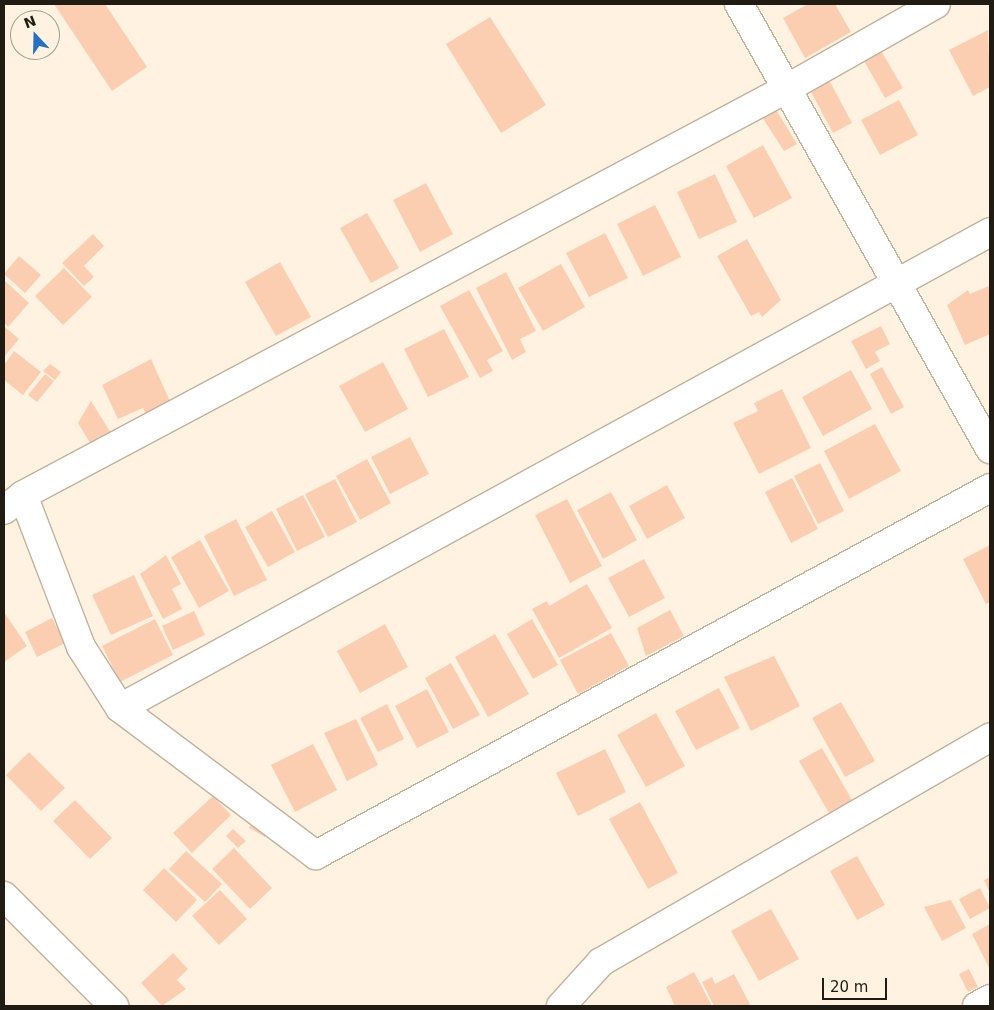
<!DOCTYPE html>
<html>
<head>
<meta charset="utf-8">
<style>
	body { margin:0 }
	#map { position:relative; width:994px; height:1010px; overflow:hidden; background:#fff2e0; font-family:"DejaVu Sans",sans-serif }
	div>[style] { position:absolute }
	.building>* { inset:0; background:#fbceb2 }
	.roads { filter:drop-shadow(1px 0 #c1b29c) drop-shadow(-1px 0 #c1b29c) drop-shadow(0 1px #c1b29c) drop-shadow(0 -1px #c1b29c) }
	.minor>* { height:28px; margin:-14px; padding:0 14px; transform-origin:14px; border-radius:14px; background:#fff }
	span { translate:-50% -50%; white-space:nowrap; text-align:center; line-height:1.15; -webkit-text-stroke:4px #fff2e0; paint-order:stroke }
	.frame { position:absolute; inset:0; border:5px solid #201b13; pointer-events:none }
	.north { position:absolute; left:10px; top:10px; width:50px; height:50px; box-sizing:border-box; background:#fff2e0; border:1px solid #a69c8e; border-radius:50%; rotate:339deg; font-size:14px; font-weight:700; line-height:20px; text-align:center; color:#201b13 }
	.north::after { content:''; display:block; margin:auto; width:18px; height:22px; background:#2671c1; clip-path:polygon(50% 0,100% 100%,50% 72%,0 100%) }
	.scale { position:absolute; left:822px; top:978px; width:65px; height:22px; box-sizing:border-box; border:2px solid #201b13; border-top:0; padding-left:6px; font-size:15px; line-height:18px; white-space:nowrap; color:#201b13; -webkit-text-stroke:4px #fff2e0; paint-order:stroke }
</style>
</head>
<body>
<div id="map">
	<div class="building">
		<div style="clip-path:polygon(54px 4px,105px 4px,147px 67px,112px 91px)"></div>
		<div style="clip-path:polygon(808px 4px,835px 4px,851px 32px,805px 58px,783px 18px)"></div>
		<div style="clip-path:polygon(490px 17px,546px 105px,501px 133px,446px 44px)"></div>
		<div style="clip-path:polygon(988px 30px,990px 87px,973px 96px,949px 50px)"></div>
		<div style="clip-path:polygon(880px 49px,903px 88px,885px 98px,863px 59px)"></div>
		<div style="clip-path:polygon(828px 78px,852px 123px,833px 133px,809px 88px)"></div>
		<div style="clip-path:polygon(899px 100px,918px 135px,880px 155px,861px 120px)"></div>
		<div style="clip-path:polygon(775px 108px,797px 144px,784px 151px,762px 117px)"></div>
		<div style="clip-path:polygon(763px 145px,792px 198px,754px 218px,726px 166px)"></div>
		<div style="clip-path:polygon(715px 174px,737px 222px,699px 239px,677px 192px)"></div>
		<div style="clip-path:polygon(426px 183px,453px 234px,420px 252px,393px 200px)"></div>
		<div style="clip-path:polygon(655px 205px,681px 257px,643px 276px,617px 224px)"></div>
		<div style="clip-path:polygon(367px 213px,399px 268px,371px 283px,340px 228px)"></div>
		<div style="clip-path:polygon(605px 233px,628px 278px,589px 297px,566px 253px)"></div>
		<div style="clip-path:polygon(93px 234px,104px 246px,84px 266px,94px 277px,84px 286px,62px 263px)"></div>
		<div style="clip-path:polygon(747px 239px,781px 300px,762px 317px,759px 312px,751px 316px,717px 256px)"></div>
		<div style="clip-path:polygon(19px 256px,41px 275px,25px 293px,4px 274px)"></div>
		<div style="clip-path:polygon(280px 262px,311px 317px,276px 336px,245px 282px)"></div>
		<div style="clip-path:polygon(561px 264px,585px 307px,543px 331px,518px 288px)"></div>
		<div style="clip-path:polygon(64px 268px,92px 297px,63px 325px,35px 296px)"></div>
		<div style="clip-path:polygon(506px 272px,536px 331px,520px 339px,526px 352px,512px 360px,476px 288px)"></div>
		<div style="clip-path:polygon(4px 280px,29px 303px,8px 327px,4px 323px)"></div>
		<div style="clip-path:polygon(989px 286px,990px 334px,965px 345px,947px 305px,968px 290px,970px 294px)"></div>
		<div style="clip-path:polygon(469px 290px,503px 351px,487px 360px,493px 371px,480px 378px,440px 306px)"></div>
		<div style="clip-path:polygon(4px 326px,19px 339px,4px 357px)"></div>
		<div style="clip-path:polygon(881px 326px,890px 344px,875px 352px,880px 361px,866px 369px,851px 341px)"></div>
		<div style="clip-path:polygon(444px 329px,469px 377px,428px 397px,404px 349px)"></div>
		<div style="clip-path:polygon(14px 351px,41px 372px,23px 395px,4px 380px,4px 365px)"></div>
		<div style="clip-path:polygon(151px 359px,173px 408px,148px 419px,143px 408px,118px 419px,102px 385px)"></div>
		<div style="clip-path:polygon(383px 362px,408px 409px,365px 432px,339px 386px)"></div>
		<div style="clip-path:polygon(50px 364px,61px 372px,55px 380px,43px 371px)"></div>
		<div style="clip-path:polygon(882px 367px,904px 407px,891px 414px,870px 374px)"></div>
		<div style="clip-path:polygon(851px 370px,872px 409px,823px 436px,802px 397px)"></div>
		<div style="clip-path:polygon(45px 374px,54px 381px,37px 402px,28px 395px)"></div>
		<div style="clip-path:polygon(782px 389px,811px 448px,759px 474px,733px 423px,758px 411px,754px 403px)"></div>
		<div style="clip-path:polygon(91px 401px,116px 441px,96px 453px,78px 423px)"></div>
		<div style="clip-path:polygon(875px 424px,901px 471px,849px 499px,824px 451px)"></div>
		<div style="clip-path:polygon(410px 437px,429px 474px,390px 494px,371px 457px)"></div>
		<div style="clip-path:polygon(367px 459px,391px 503px,360px 520px,336px 476px)"></div>
		<div style="clip-path:polygon(820px 463px,844px 511px,818px 524px,794px 476px)"></div>
		<div style="clip-path:polygon(792px 478px,818px 529px,791px 543px,765px 492px)"></div>
		<div style="clip-path:polygon(335px 479px,357px 522px,328px 537px,305px 494px)"></div>
		<div style="clip-path:polygon(667px 485px,685px 518px,647px 539px,629px 506px)"></div>
		<div style="clip-path:polygon(611px 492px,637px 540px,603px 559px,577px 510px)"></div>
		<div style="clip-path:polygon(303px 495px,325px 537px,297px 551px,276px 509px)"></div>
		<div style="clip-path:polygon(567px 499px,602px 566px,570px 583px,535px 515px)"></div>
		<div style="clip-path:polygon(272px 511px,295px 552px,268px 567px,245px 527px)"></div>
		<div style="clip-path:polygon(236px 519px,267px 580px,234px 596px,204px 536px)"></div>
		<div style="clip-path:polygon(200px 540px,229px 591px,199px 608px,171px 557px)"></div>
		<div style="clip-path:polygon(990px 545px,990px 602px,986px 604px,963px 559px)"></div>
		<div style="clip-path:polygon(166px 555px,181px 584px,172px 589px,182px 609px,163px 619px,140px 574px)"></div>
		<div style="clip-path:polygon(644px 559px,665px 598px,629px 617px,608px 578px)"></div>
		<div style="clip-path:polygon(134px 575px,153px 616px,111px 635px,92px 595px)"></div>
		<div style="clip-path:polygon(587px 584px,612px 628px,559px 658px,532px 609px,547px 601px,549px 606px)"></div>
		<div style="clip-path:polygon(670px 610px,684px 636px,646px 656px,637px 628px)"></div>
		<div style="clip-path:polygon(194px 611px,205px 635px,173px 650px,162px 626px)"></div>
		<div style="clip-path:polygon(4px 612px,27px 646px,4px 662px)"></div>
		<div style="clip-path:polygon(52px 618px,65px 643px,37px 657px,25px 632px)"></div>
		<div style="clip-path:polygon(155px 619px,173px 655px,120px 682px,102px 646px)"></div>
		<div style="clip-path:polygon(532px 619px,558px 665px,533px 679px,507px 634px)"></div>
		<div style="clip-path:polygon(385px 624px,408px 667px,360px 693px,337px 651px)"></div>
		<div style="clip-path:polygon(611px 633px,629px 666px,578px 694px,560px 660px)"></div>
		<div style="clip-path:polygon(495px 634px,529px 694px,488px 717px,455px 657px)"></div>
		<div style="clip-path:polygon(774px 656px,800px 706px,751px 731px,724px 677px)"></div>
		<div style="clip-path:polygon(451px 663px,480px 715px,453px 729px,425px 678px)"></div>
		<div style="clip-path:polygon(719px 688px,740px 728px,696px 750px,675px 711px)"></div>
		<div style="clip-path:polygon(427px 689px,449px 732px,417px 748px,395px 706px)"></div>
		<div style="clip-path:polygon(841px 702px,875px 761px,845px 777px,812px 718px)"></div>
		<div style="clip-path:polygon(387px 704px,404px 739px,378px 752px,360px 718px)"></div>
		<div style="clip-path:polygon(656px 713px,685px 766px,646px 787px,617px 735px)"></div>
		<div style="clip-path:polygon(356px 719px,378px 765px,347px 781px,324px 733px)"></div>
		<div style="clip-path:polygon(313px 744px,337px 790px,295px 812px,271px 765px)"></div>
		<div style="clip-path:polygon(822px 748px,852px 800px,829px 813px,799px 761px)"></div>
		<div style="clip-path:polygon(605px 749px,626px 792px,578px 816px,556px 773px)"></div>
		<div style="clip-path:polygon(29px 752px,65px 788px,41px 811px,6px 775px)"></div>
		<div style="clip-path:polygon(213px 796px,231px 815px,192px 853px,173px 833px)"></div>
		<div style="clip-path:polygon(75px 800px,112px 838px,90px 859px,53px 821px)"></div>
		<div style="clip-path:polygon(640px 802px,678px 873px,648px 889px,609px 819px)"></div>
		<div style="clip-path:polygon(254px 819px,270px 828px,265px 837px,249px 828px)"></div>
		<div style="clip-path:polygon(233px 829px,246px 841px,238px 848px,226px 836px)"></div>
		<div style="clip-path:polygon(234px 848px,272px 888px,250px 909px,212px 869px)"></div>
		<div style="clip-path:polygon(186px 851px,222px 884px,205px 902px,169px 869px)"></div>
		<div style="clip-path:polygon(857px 856px,885px 905px,857px 920px,830px 871px)"></div>
		<div style="clip-path:polygon(164px 868px,197px 900px,176px 922px,143px 890px)"></div>
		<div style="clip-path:polygon(990px 877px,990px 893px,984px 880px)"></div>
		<div style="clip-path:polygon(980px 888px,990px 908px,970px 919px,959px 899px)"></div>
		<div style="clip-path:polygon(220px 890px,247px 919px,219px 945px,192px 916px)"></div>
		<div style="clip-path:polygon(951px 900px,966px 928px,942px 941px,924px 907px)"></div>
		<div style="clip-path:polygon(771px 909px,799px 959px,759px 981px,731px 931px)"></div>
		<div style="clip-path:polygon(990px 924px,990px 970px,972px 934px)"></div>
		<div style="clip-path:polygon(173px 953px,188px 969px,177px 980px,186px 989px,162px 1006px,141px 983px)"></div>
		<div style="clip-path:polygon(969px 969px,978px 987px,968px 992px,959px 974px)"></div>
		<div style="clip-path:polygon(694px 972px,712px 1006px,675px 1006px,666px 987px)"></div>
		<div style="clip-path:polygon(734px 974px,751px 1006px,714px 1006px,702px 982px,712px 977px,715px 984px)"></div>
	</div>
	<div class="roads">
		<div class="minor">
			<div style="left:739px;top:4px;width:511px;rotate:60.58deg"></div>
			<div style="left:23px;top:495px;width:163px;rotate:69.1deg"></div>
			<div style="left:81px;top:647px;width:72px;rotate:57.4deg"></div>
			<div style="left:120px;top:708px;width:245px;rotate:36.9deg"></div>
			<div style="left:316px;top:855px;width:767px;rotate:-28.57deg"></div>
			<div style="left:4px;top:510px;width:24px;rotate:-38deg"></div>
			<div style="left:23px;top:495px;width:864px;rotate:-28.02deg"></div>
			<div style="left:786px;top:89px;width:172px;rotate:-29.5deg"></div>
			<div style="left:120px;top:708px;width:992px;rotate:-28.68deg"></div>
			<div style="left:4px;top:896px;width:156px;rotate:45deg"></div>
			<div style="left:561px;top:1006px;width:59px;rotate:-47.7deg"></div>
			<div style="left:601px;top:962px;width:449px;rotate:-30deg"></div>
			<div style="left:977px;top:1006px;width:15px;rotate:-28deg"></div>
		</div>
	</div>
	<div class="frame"></div>
	<div class="north">N</div>
	<div class="scale">20 m</div>
</div>
</body>
</html>
